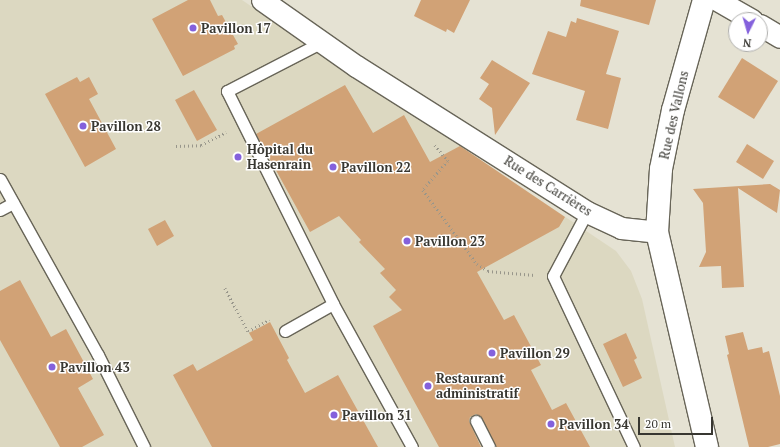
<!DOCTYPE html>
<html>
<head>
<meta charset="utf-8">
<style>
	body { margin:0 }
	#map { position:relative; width:780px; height:447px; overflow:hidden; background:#e5e2d3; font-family:"PT Serif",serif }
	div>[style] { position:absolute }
	.built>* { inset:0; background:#dcd8c1 }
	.building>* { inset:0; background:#d1a276 }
	.path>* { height:2.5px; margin-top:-1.25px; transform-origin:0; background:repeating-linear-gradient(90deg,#98968b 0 1px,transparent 0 4px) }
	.roads { filter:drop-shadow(1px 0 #686558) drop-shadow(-1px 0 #686558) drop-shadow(0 1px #686558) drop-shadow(0 -1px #686558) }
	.service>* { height:11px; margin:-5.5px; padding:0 5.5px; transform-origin:5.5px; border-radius:5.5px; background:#fff }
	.minor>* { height:21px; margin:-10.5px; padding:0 10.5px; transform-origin:10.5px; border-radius:10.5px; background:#fff }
	.tertiary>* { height:22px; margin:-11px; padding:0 11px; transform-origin:11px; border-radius:11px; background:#fff }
	.dots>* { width:11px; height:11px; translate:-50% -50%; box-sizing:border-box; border:2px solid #fff; border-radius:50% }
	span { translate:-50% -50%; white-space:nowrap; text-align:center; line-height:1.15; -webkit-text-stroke:3px #fff; paint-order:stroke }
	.poi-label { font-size:13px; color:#383731; font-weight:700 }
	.left { translate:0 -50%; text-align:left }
	.street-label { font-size:13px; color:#383731 }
	.north { position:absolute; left:728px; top:12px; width:40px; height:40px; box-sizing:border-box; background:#fff; border:1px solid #afafad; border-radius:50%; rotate:185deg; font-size:11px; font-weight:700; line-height:16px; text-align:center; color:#383731 }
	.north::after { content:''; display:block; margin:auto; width:14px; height:18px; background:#8461dc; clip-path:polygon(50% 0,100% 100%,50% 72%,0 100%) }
	.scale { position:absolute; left:638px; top:417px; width:75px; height:18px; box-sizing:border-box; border:2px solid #383731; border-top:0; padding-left:5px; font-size:12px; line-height:14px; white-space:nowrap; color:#383731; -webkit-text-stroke:3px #fff; paint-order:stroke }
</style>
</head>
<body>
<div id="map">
	<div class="built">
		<div style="clip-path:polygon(0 0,242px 0,616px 251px,631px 271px,642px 299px,675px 447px,0 447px)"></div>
	</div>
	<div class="building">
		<div style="clip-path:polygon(188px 0,210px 0,218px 16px,222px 15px,238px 44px,234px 46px,235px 49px,183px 76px,152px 19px)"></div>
		<div style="clip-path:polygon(421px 0,470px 0,454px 33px,447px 29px,446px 32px,414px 16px)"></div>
		<div style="clip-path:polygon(581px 0,656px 0,649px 25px,580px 6px)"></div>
		<div style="clip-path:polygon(577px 18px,619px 31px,606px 74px,621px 78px,608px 129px,576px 120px,585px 91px,532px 74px,548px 31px,566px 37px,571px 21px,576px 23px)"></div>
		<div style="clip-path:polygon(742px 58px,778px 81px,754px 119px,718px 97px)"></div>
		<div style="clip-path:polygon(492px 60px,530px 83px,495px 135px,492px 108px,479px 99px,489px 84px,480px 78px)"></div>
		<div style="clip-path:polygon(77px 77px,80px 82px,89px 77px,98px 94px,89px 99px,116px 149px,85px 167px,45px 94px)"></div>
		<div style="clip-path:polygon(345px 85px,373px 133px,404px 115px,430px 162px,460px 146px,565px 217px,559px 227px,477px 272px,504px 320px,514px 315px,541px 365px,531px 370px,552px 410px,566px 403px,590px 447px,496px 447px,482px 418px,476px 414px,470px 417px,469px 421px,481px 447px,439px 447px,373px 326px,402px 310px,389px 297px,396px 290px,380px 273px,385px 269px,359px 242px,361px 240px,339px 216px,310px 232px,256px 134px)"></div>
		<div style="clip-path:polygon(194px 90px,217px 130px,197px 141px,175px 100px)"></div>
		<div style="clip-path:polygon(747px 144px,774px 161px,763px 179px,736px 162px)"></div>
		<div style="clip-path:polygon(770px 184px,780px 190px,777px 213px,738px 188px,744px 287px,722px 288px,721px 266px,699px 267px,706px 252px,703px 203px,693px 189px)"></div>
		<div style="clip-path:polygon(165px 220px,174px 236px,157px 246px,148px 229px)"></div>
		<div style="clip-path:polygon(20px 280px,51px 337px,66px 329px,93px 379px,78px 388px,104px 435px,82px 447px,60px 447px,0 340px,0 291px)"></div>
		<div style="clip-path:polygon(270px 322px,289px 358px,287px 360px,305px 393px,338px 375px,378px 447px,212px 447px,173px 375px,193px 364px,197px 371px,253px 340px,249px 333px)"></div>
		<div style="clip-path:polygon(743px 332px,748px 350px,762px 347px,763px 353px,769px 351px,780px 396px,780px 444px,768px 447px,749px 447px,727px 355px,729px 354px,725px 336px)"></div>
		<div style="clip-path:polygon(626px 333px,637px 358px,634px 360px,642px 378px,623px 387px,603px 344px)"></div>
	</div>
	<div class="path">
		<div style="left:435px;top:145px;width:21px;rotate:51deg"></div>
		<div style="left:448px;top:161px;width:38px;rotate:131deg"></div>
		<div style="left:423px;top:190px;width:92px;rotate:53.9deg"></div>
		<div style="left:477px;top:264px;width:13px;rotate:32deg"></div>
		<div style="left:488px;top:271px;width:47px;rotate:4.9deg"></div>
		<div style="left:176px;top:146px;width:25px;rotate:-2deg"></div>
		<div style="left:201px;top:145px;width:28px;rotate:-27deg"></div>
		<div style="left:225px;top:288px;width:49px;rotate:61.9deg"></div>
		<div style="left:248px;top:331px;width:24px;rotate:-28deg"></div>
	</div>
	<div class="roads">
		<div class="service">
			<div style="left:322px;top:42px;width:107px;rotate:152.7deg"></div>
			<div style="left:227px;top:91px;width:238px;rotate:63.5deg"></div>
			<div style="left:333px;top:304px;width:163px;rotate:61.1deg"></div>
			<div style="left:0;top:179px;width:201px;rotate:60.9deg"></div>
			<div style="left:98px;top:355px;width:103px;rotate:63.4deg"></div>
			<div style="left:0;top:210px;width:15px;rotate:-28deg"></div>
			<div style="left:587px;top:212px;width:72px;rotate:118deg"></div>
			<div style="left:553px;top:276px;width:189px;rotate:64.7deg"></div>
			<div style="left:285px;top:331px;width:55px;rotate:-29.4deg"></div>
			<div style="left:476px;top:421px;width:29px;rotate:63deg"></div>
		</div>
		<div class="minor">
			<div style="left:262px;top:0;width:115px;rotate:35.1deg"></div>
			<div style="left:356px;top:66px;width:273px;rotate:32.3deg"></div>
			<div style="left:587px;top:212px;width:38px;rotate:25deg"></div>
			<div style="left:621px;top:228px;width:36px;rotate:6deg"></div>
			<div style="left:717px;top:0;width:40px;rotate:29.7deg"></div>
			<div style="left:760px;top:25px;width:23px;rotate:31deg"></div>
		</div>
		<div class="tertiary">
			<div style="left:704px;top:0;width:114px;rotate:105.7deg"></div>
			<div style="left:673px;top:110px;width:60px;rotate:101.5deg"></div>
			<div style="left:661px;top:169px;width:63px;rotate:93.6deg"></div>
			<div style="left:657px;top:232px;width:221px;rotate:76.9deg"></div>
		</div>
	</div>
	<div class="dots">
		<div style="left:193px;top:28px;background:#8461dc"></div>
		<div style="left:83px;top:126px;background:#8461dc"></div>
		<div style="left:238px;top:157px;background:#8461dc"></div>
		<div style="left:333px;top:167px;background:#8461dc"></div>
		<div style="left:407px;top:241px;background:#8461dc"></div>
		<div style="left:492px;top:353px;background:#8461dc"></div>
		<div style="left:52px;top:367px;background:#8461dc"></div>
		<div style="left:428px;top:386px;background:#8461dc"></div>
		<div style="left:334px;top:415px;background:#8461dc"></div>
		<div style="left:551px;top:424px;background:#8461dc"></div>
	</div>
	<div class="poi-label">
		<span class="left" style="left:201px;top:28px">Pavillon 17</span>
		<span class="left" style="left:91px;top:126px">Pavillon 28</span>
		<span class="left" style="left:247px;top:157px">Hôpital du<br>Hasenrain</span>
		<span class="left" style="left:341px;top:167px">Pavillon 22</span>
		<span class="left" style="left:415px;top:241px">Pavillon 23</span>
		<span class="left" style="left:500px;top:353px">Pavillon 29</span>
		<span class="left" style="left:60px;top:367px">Pavillon 43</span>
		<span class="left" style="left:436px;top:386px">Restaurant<br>administratif</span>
		<span class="left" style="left:342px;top:415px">Pavillon 31</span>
		<span class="left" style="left:559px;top:424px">Pavillon 34</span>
	</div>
	<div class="street-label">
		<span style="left:674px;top:115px;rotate:-77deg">Rue des Vallons</span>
		<span style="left:548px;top:186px;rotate:32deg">Rue des Carrières</span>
	</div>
	<div class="north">N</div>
	<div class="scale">20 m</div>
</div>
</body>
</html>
